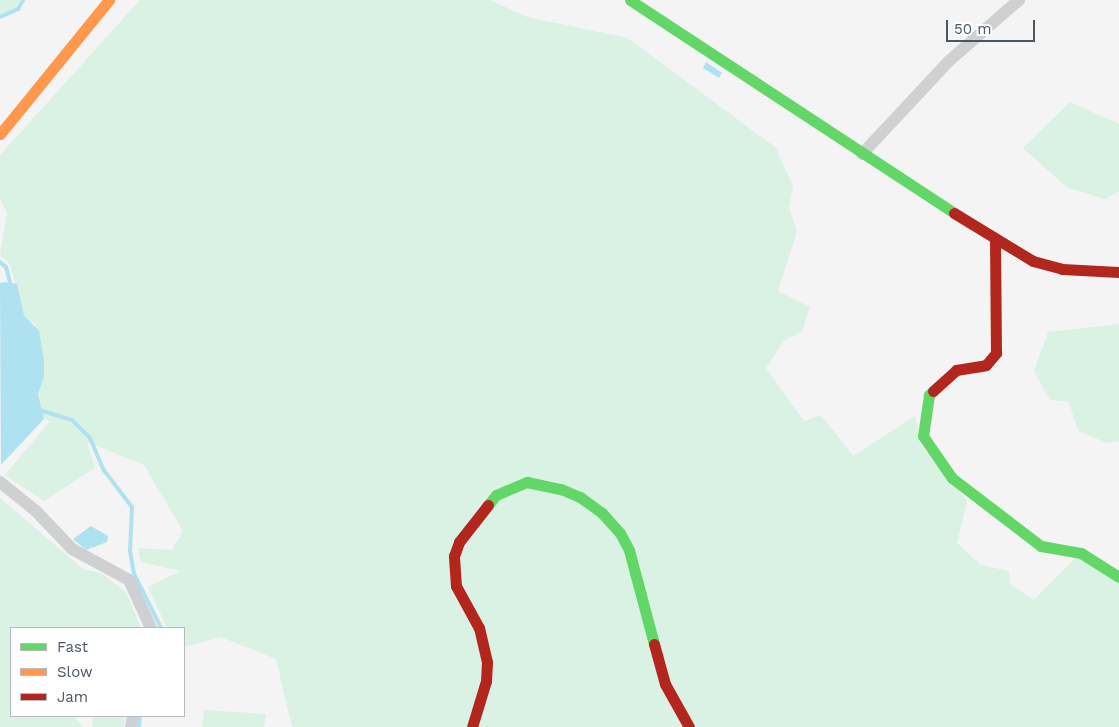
<!DOCTYPE html>
<html>
<head>
<meta charset="utf-8">
<style>
	body { margin:0 }
	#map { position:relative; width:1119px; height:727px; overflow:hidden; background:#f4f4f4; font-family:"Work Sans",sans-serif }
	div>[style] { position:absolute }
	.green>* { inset:0; background:#d9f2e3 }
	.water>* { inset:0; background:#aee2f0 }
	.stream>* { height:4px; margin:-2px; padding:0 2px; transform-origin:2px; border-radius:2px; background:#aee2f0 }
	.street>* { height:12px; margin:-6px; padding:0 6px; transform-origin:6px; border-radius:6px; background:#ced0d2 }
	.fast>* { height:11px; margin:-5.5px; padding:0 5.5px; transform-origin:5.5px; border-radius:5.5px; background:#63d668 }
	.slow>* { height:11px; margin:-5.5px; padding:0 5.5px; transform-origin:5.5px; border-radius:5.5px; background:#ff974d }
	.jam>* { height:11px; margin:-5.5px; padding:0 5.5px; transform-origin:5.5px; border-radius:5.5px; background:#b3261e }
	span { translate:-50% -50%; white-space:nowrap; text-align:center; line-height:1.15; -webkit-text-stroke:4px #fff; paint-order:stroke }
	.legend { position:absolute; left:10px; top:627px; width:175px; height:90px; box-sizing:border-box; background:#fff; border:1px solid #b7bbc0; margin:0; padding:6px 9px; list-style:none; font-size:15px; color:#4a5661 }
	.legend li { display:flex; align-items:center; gap:10px; height:25px }
	.legend b { width:25px; border:1px solid #b7bbc0 }
	.scale { position:absolute; left:946px; top:20px; width:89px; height:22px; box-sizing:border-box; border:2px solid #4a5661; border-top:0; padding-left:6px; font-size:15px; line-height:18px; white-space:nowrap; color:#4a5661; -webkit-text-stroke:4px #fff; paint-order:stroke }
</style>
</head>
<body>
<div id="map">
	<div class="green">
		<div style="clip-path:polygon(0 0,20px 0,15px 8px,0 15px)"></div>
		<div style="clip-path:polygon(140px 0,490px 0,527px 17px,628px 38px,776px 148px,793px 186px,789px 208px,797px 231px,778px 291px,810px 307px,802px 331px,784px 341px,766px 368px,804px 421px,821px 415px,853px 456px,915px 416px,921px 446px,967px 501px,957px 543px,981px 565px,1009px 571px,1010px 584px,1034px 600px,1078px 555px,1119px 582px,1119px 727px,292px 727px,276px 659px,221px 637px,184px 647px,184px 628px,167px 628px,148px 587px,180px 571px,141px 562px,138px 548px,172px 550px,183px 531px,144px 465px,87px 442px,95px 468px,44px 501px,5px 475px,50px 421px,44px 419px,38px 393px,44px 377px,35px 324px,24px 315px,10px 264px,0 255px,7px 213px,0 198px,0 155px)"></div>
		<div style="clip-path:polygon(1070px 102px,1119px 124px,1119px 191px,1105px 199px,1068px 188px,1023px 148px)"></div>
		<div style="clip-path:polygon(1119px 324px,1119px 441px,1107px 443px,1078px 431px,1069px 402px,1050px 400px,1034px 371px,1048px 332px)"></div>
		<div style="clip-path:polygon(0 498px,83px 569px,101px 573px,126px 592px,141px 628px,11px 628px,11px 716px,74px 716px,82px 727px,0 727px)"></div>
		<div style="clip-path:polygon(204px 710px,266px 714px,264px 727px,202px 727px)"></div>
		<div style="clip-path:polygon(93px 716px,125px 716px,124px 727px,92px 727px)"></div>
	</div>
	<div class="water">
		<div style="clip-path:polygon(706px 62px,722px 73px,719px 78px,703px 68px)"></div>
		<div style="clip-path:polygon(5px 282px,17px 284px,24px 315px,39px 331px,44px 360px,44px 377px,38px 394px,44px 419px,1px 465px,0 283px)"></div>
		<div style="clip-path:polygon(91px 526px,108px 536px,107px 542px,86px 550px,73px 539px)"></div>
	</div>
	<div class="stream">
		<div style="left:0;top:17px;width:20px;rotate:-24deg"></div>
		<div style="left:18px;top:9px;width:10px;rotate:-61deg"></div>
		<div style="left:0;top:262px;width:8px;rotate:40deg"></div>
		<div style="left:6px;top:267px;width:20px;rotate:75deg"></div>
		<div style="left:39px;top:410px;width:34px;rotate:17deg"></div>
		<div style="left:72px;top:420px;width:25px;rotate:45deg"></div>
		<div style="left:90px;top:438px;width:34px;rotate:67deg"></div>
		<div style="left:103px;top:469px;width:48px;rotate:52.7deg"></div>
		<div style="left:132px;top:507px;width:44px;rotate:92.6deg"></div>
		<div style="left:130px;top:551px;width:23px;rotate:80deg"></div>
		<div style="left:134px;top:574px;width:60px;rotate:63.4deg"></div>
		<div style="left:139px;top:727px;width:11px;rotate:-85deg"></div>
	</div>
	<div class="street">
		<div style="left:862px;top:154px;width:127px;rotate:-46.9deg"></div>
		<div style="left:949px;top:61px;width:93px;rotate:-41.1deg"></div>
		<div style="left:0;top:482px;width:46px;rotate:38.9deg"></div>
		<div style="left:36px;top:511px;width:52px;rotate:46.5deg"></div>
		<div style="left:72px;top:549px;width:65px;rotate:28.5deg"></div>
		<div style="left:129px;top:580px;width:53px;rotate:65.4deg"></div>
		<div style="left:131px;top:727px;width:11px;rotate:-80deg"></div>
	</div>
	<div class="fast">
		<div style="left:630px;top:0;width:388px;rotate:33.3deg"></div>
		<div style="left:933px;top:391px;width:6px;rotate:135deg"></div>
		<div style="left:929px;top:395px;width:41px;rotate:98.3deg"></div>
		<div style="left:923px;top:436px;width:51px;rotate:55.4deg"></div>
		<div style="left:952px;top:478px;width:112px;rotate:37.4deg"></div>
		<div style="left:1041px;top:546px;width:41px;rotate:9.9deg"></div>
		<div style="left:1081px;top:553px;width:45px;rotate:32.3deg"></div>
		<div style="left:488px;top:505px;width:13px;rotate:-51deg"></div>
		<div style="left:496px;top:495px;width:34px;rotate:-23deg"></div>
		<div style="left:527px;top:482px;width:35px;rotate:12deg"></div>
		<div style="left:561px;top:489px;width:21px;rotate:23deg"></div>
		<div style="left:580px;top:497px;width:27px;rotate:36deg"></div>
		<div style="left:602px;top:513px;width:27px;rotate:48deg"></div>
		<div style="left:620px;top:533px;width:19px;rotate:62deg"></div>
		<div style="left:629px;top:550px;width:97px;rotate:75.1deg"></div>
	</div>
	<div class="slow">
		<div style="left:0;top:134px;width:173px;rotate:-50.9deg"></div>
	</div>
	<div class="jam">
		<div style="left:954px;top:213px;width:92px;rotate:31.3deg"></div>
		<div style="left:1033px;top:261px;width:30px;rotate:15deg"></div>
		<div style="left:1062px;top:269px;width:57px;rotate:3deg"></div>
		<div style="left:933px;top:391px;width:31px;rotate:-42deg"></div>
		<div style="left:956px;top:370px;width:30px;rotate:-9deg"></div>
		<div style="left:986px;top:365px;width:16px;rotate:-50deg"></div>
		<div style="left:996px;top:353px;width:113px;rotate:-90.5deg"></div>
		<div style="left:654px;top:644px;width:41px;rotate:74.6deg"></div>
		<div style="left:665px;top:684px;width:49px;rotate:60.8deg"></div>
		<div style="left:472px;top:727px;width:48px;rotate:-73.1deg"></div>
		<div style="left:486px;top:681px;width:19px;rotate:-87deg"></div>
		<div style="left:487px;top:662px;width:35px;rotate:-103deg"></div>
		<div style="left:479px;top:628px;width:48px;rotate:-118.7deg"></div>
		<div style="left:456px;top:586px;width:30px;rotate:-94deg"></div>
		<div style="left:454px;top:556px;width:15px;rotate:-70deg"></div>
		<div style="left:459px;top:542px;width:47px;rotate:-51.9deg"></div>
	</div>
	<ul class="legend">
	<li><b style="height:6px;background:#63d668"></b>Fast</li>
	<li><b style="height:6px;background:#ff974d"></b>Slow</li>
	<li><b style="height:6px;background:#b3261e"></b>Jam</li>
	</ul>
	<div class="scale">50 m</div>
</div>
</body>
</html>
